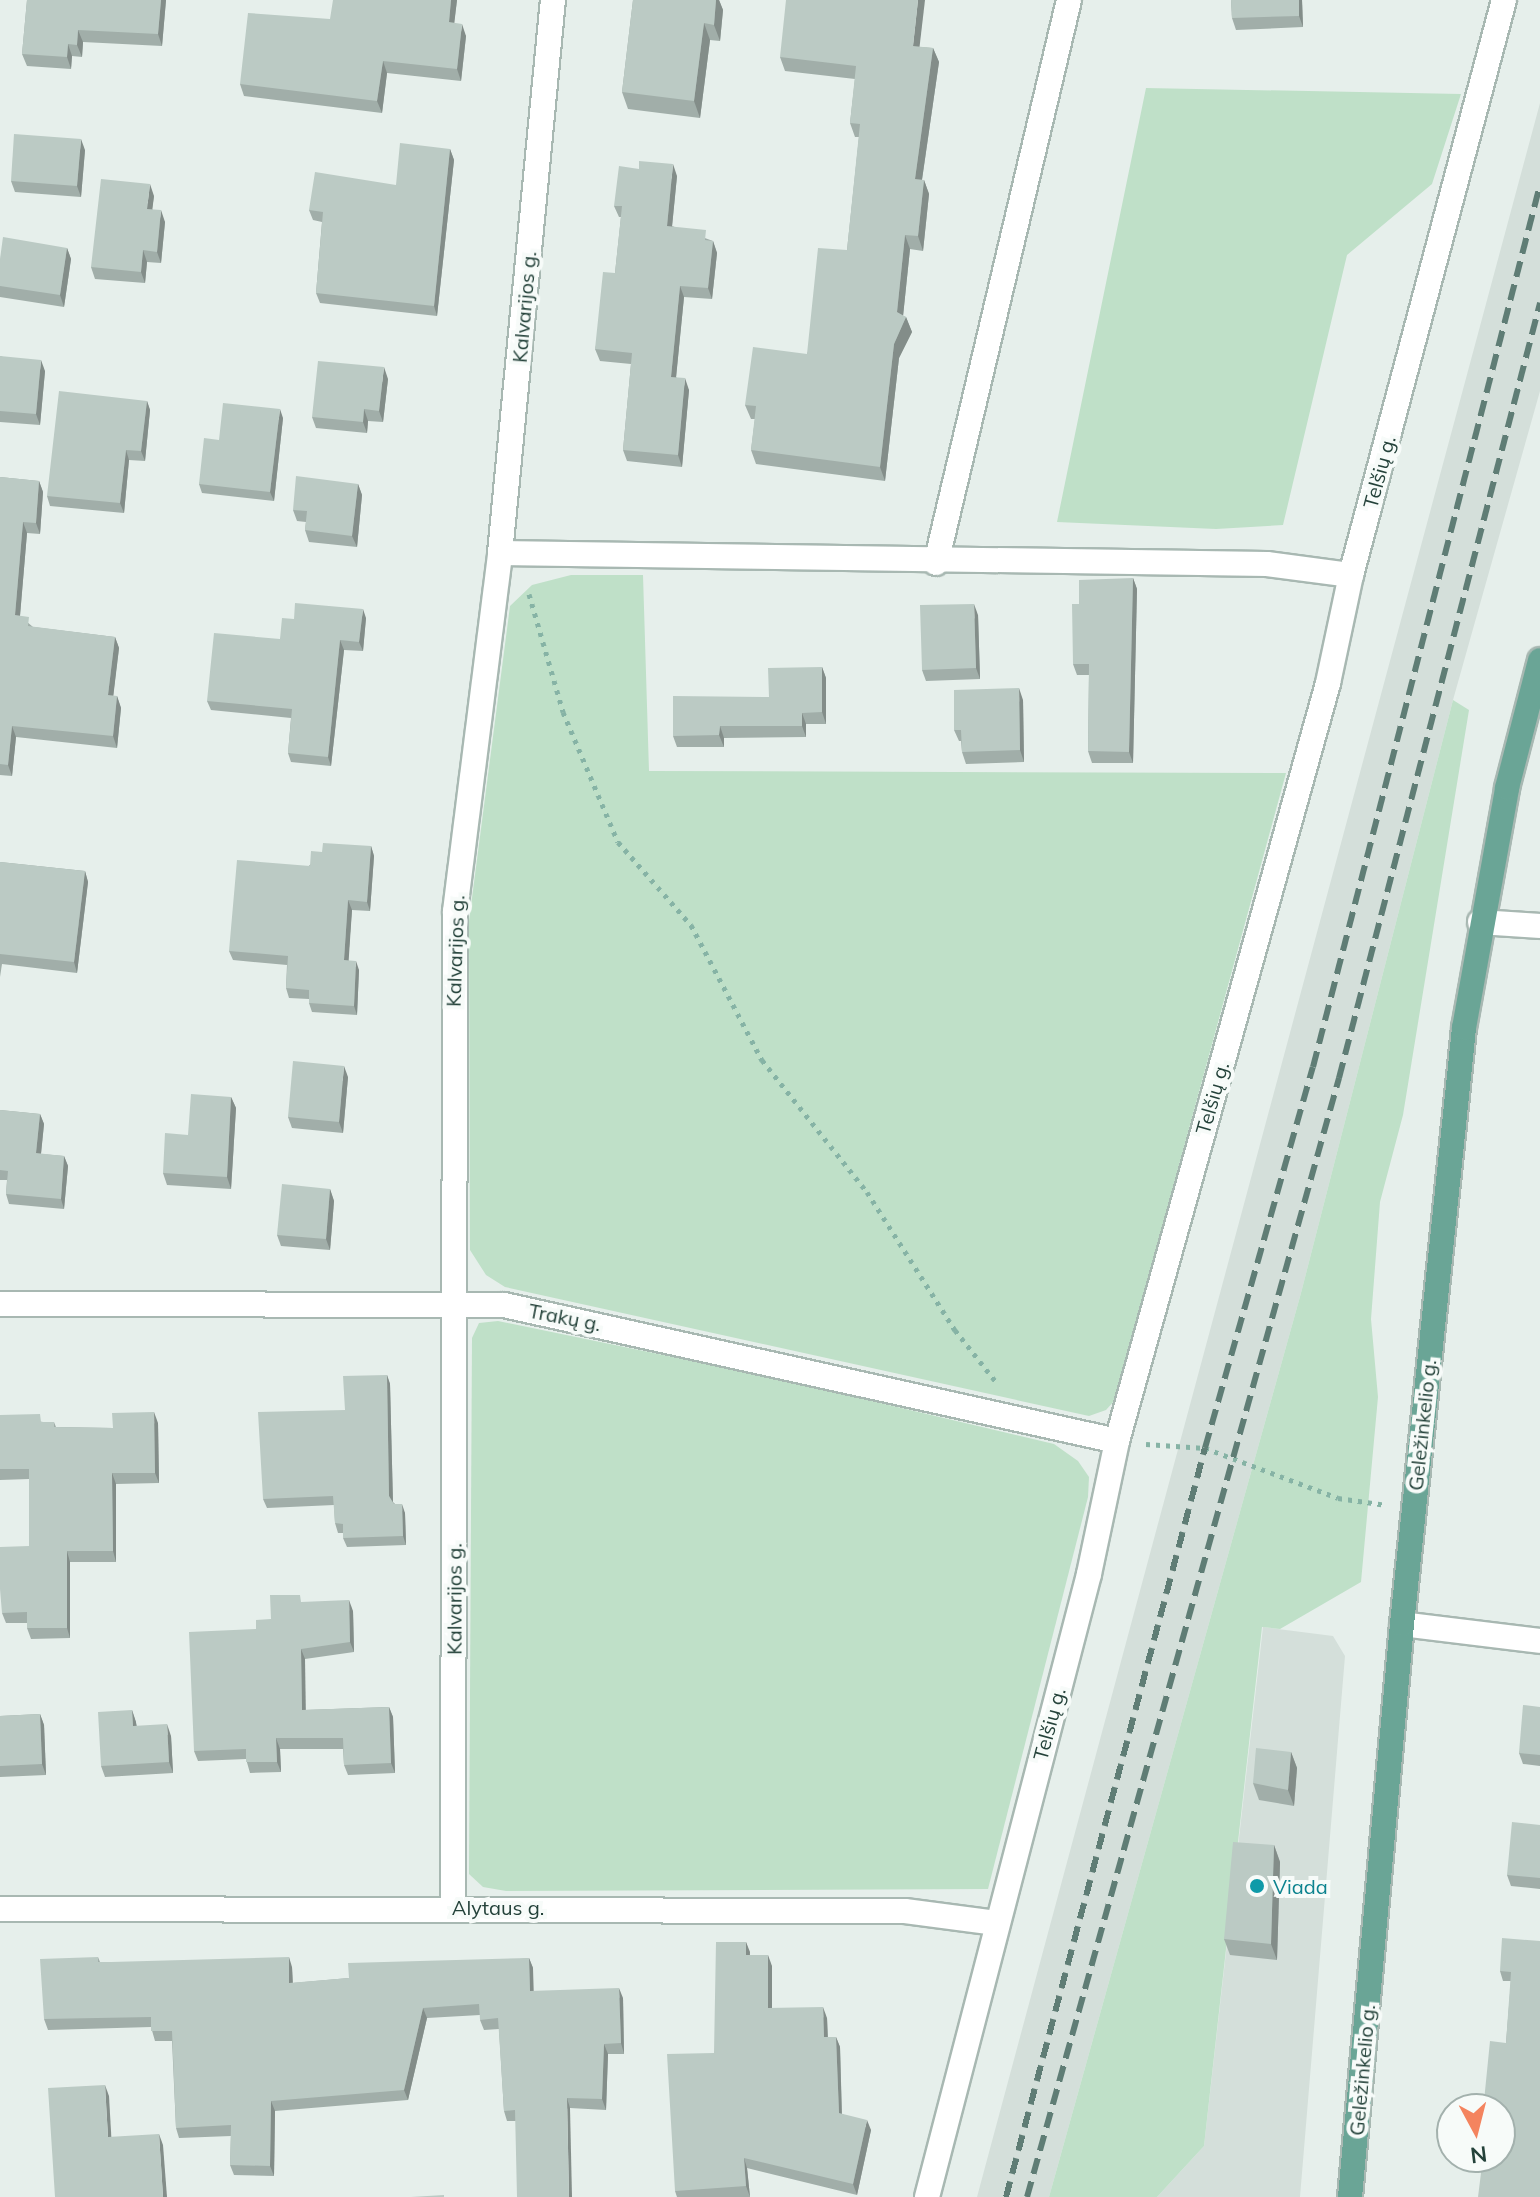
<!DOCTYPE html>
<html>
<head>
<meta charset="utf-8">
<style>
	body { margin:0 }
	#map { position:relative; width:1540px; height:2197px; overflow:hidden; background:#e6efeb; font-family:Mulish,sans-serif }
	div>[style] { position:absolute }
	.built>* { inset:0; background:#d4dfda }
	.green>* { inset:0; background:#bfe0c8 }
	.path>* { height:5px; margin-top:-2.5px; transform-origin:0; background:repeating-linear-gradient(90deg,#86b3a5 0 4px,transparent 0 10px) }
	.roads { filter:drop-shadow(2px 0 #a8b8b2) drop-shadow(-2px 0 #a8b8b2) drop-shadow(0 2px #a8b8b2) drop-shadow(0 -2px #a8b8b2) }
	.minor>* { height:24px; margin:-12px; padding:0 12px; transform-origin:12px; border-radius:12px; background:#fff }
	.primary>* { height:24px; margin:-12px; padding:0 12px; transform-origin:12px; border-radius:12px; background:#6aa596 }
	.rail>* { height:6px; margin-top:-3px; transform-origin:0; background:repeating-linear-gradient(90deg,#5f7d75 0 16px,transparent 0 24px) }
	.wall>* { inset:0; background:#a1aea9 }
	.shaded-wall>* { inset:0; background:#838d89 }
	.building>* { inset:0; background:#bbcac4 }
	.dots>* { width:22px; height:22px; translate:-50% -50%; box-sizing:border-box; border:4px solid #f7fbf9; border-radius:50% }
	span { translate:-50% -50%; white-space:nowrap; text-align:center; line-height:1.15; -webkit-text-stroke:8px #f7fbf9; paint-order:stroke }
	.street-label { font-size:20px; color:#24423a }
	.culture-label { font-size:20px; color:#0d838f }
	.left { translate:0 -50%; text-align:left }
	.north { position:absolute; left:1436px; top:2093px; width:80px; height:80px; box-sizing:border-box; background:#f7fbf9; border:2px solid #a3b1ad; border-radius:50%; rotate:173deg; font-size:22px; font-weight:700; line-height:32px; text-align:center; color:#24423a }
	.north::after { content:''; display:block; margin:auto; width:28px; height:36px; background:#f4845f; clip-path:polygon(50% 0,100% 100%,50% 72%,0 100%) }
</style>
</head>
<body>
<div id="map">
	<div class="built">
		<div style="clip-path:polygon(1540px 103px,1540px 391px,1453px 700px,1301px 1293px,1049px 2197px,977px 2197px)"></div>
		<div style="clip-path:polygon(1263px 1627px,1333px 1636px,1345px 1656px,1300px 2197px,1157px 2197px,1204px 2146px)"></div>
	</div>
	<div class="green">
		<div style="clip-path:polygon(1146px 88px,1461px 94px,1432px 184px,1347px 255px,1283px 525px,1216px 529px,1057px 522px)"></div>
		<div style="clip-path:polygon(571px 575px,643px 575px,649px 771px,1286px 773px,1115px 1400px,1106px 1410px,1089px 1416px,505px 1287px,486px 1275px,470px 1250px,469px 921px,510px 606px,532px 585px)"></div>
		<div style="clip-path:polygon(1453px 700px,1469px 710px,1403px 1115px,1380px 1202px,1371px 1319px,1378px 1397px,1361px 1582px,1280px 1629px,1262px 1627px,1204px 2146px,1157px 2197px,1049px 2197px,1301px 1293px)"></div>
		<div style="clip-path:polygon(498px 1321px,770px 1377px,1054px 1444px,1078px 1461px,1089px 1477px,1088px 1497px,988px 1889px,506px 1891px,483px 1887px,469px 1874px,472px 1338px,479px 1323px)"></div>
	</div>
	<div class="path">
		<div style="left:529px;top:594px;width:123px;rotate:73.9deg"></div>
		<div style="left:563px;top:712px;width:141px;rotate:67.1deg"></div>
		<div style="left:618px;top:842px;width:111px;rotate:48.7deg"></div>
		<div style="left:691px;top:925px;width:153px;rotate:62.3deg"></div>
		<div style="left:762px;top:1060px;width:169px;rotate:51.5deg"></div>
		<div style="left:867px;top:1192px;width:164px;rotate:57.5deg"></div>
		<div style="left:955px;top:1330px;width:66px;rotate:51.7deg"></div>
		<div style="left:1146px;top:1444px;width:59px;rotate:3.9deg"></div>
		<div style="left:1205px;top:1448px;width:142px;rotate:20.6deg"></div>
		<div style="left:1338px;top:1498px;width:49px;rotate:8.3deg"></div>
	</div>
	<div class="roads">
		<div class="minor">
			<div style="left:500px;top:553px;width:767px;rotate:0.82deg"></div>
			<div style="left:1267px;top:564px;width:85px;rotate:7.5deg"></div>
			<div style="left:936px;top:563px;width:578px;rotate:-76.71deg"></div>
			<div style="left:1480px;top:922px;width:60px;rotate:3.8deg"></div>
			<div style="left:0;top:1304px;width:504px;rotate:0.11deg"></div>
			<div style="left:504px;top:1305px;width:628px;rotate:12.51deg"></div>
			<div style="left:1402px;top:1624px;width:139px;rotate:7deg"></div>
			<div style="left:453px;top:1907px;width:996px;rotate:-89.88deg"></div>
			<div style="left:455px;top:911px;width:361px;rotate:-82.8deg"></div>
			<div style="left:500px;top:553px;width:556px;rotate:-84.53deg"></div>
			<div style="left:0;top:1909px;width:905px;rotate:0.13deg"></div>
			<div style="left:905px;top:1911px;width:92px;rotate:7.5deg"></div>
			<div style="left:927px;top:2197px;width:644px;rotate:-75.42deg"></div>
			<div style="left:1089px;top:1574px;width:136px;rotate:-78.1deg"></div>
			<div style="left:1117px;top:1441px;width:787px;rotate:-74.44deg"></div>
			<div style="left:1328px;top:683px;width:110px;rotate:-78deg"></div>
			<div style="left:1351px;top:575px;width:595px;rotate:-75.1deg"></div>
		</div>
		<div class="primary">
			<div style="left:1350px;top:2197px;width:575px;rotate:-84.81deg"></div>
			<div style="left:1402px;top:1624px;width:599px;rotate:-84.06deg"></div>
			<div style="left:1464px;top:1028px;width:244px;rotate:-79.8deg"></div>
			<div style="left:1507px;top:788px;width:132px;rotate:-75.5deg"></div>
		</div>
	</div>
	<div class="rail">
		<div style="left:1006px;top:2197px;width:775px;rotate:-75.12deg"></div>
		<div style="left:1205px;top:1448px;width:396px;rotate:-74.2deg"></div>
		<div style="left:1313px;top:1067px;width:911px;rotate:-75.57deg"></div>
		<div style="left:1027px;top:2197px;width:1162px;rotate:-74.42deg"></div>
		<div style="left:1339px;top:1078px;width:801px;rotate:-75.46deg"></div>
	</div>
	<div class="wall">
		<div style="clip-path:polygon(27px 0,166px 0,162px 46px,83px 42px,82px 57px,72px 56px,71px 69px,27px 66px,22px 54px)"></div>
		<div style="clip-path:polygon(457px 0,454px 23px,466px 36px,461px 81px,387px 73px,382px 113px,244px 96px,240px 84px,330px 19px)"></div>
		<div style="clip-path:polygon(633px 0,719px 0,723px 10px,720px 41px,710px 40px,700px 118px,628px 109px,622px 92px)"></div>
		<div style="clip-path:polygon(1231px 0,1302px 0,1303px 27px,1236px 30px,1232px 18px)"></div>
		<div style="clip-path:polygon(920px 47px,933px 48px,939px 62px,922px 180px,924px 180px,929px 194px,923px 251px,910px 249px,903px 316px,906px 317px,912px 332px,899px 358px,885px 481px,756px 464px,751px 450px,755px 419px,751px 419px,745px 405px,807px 354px,847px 250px,859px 137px,855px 137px,850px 123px,855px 79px,785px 71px,780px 57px)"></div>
		<div style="clip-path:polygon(450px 149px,454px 160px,437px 316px,320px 303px,316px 293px,322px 222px,313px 220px,309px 210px,396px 185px)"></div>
		<div style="clip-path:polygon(85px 150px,81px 197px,15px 192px,11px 181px)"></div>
		<div style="clip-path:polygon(677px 176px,672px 226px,713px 241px,717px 253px,712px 299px,684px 297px,676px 377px,689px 390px,682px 467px,627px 461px,623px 450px,631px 364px,600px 361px,595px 349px,615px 273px,621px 217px,619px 217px,614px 206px)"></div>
		<div style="clip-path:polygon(154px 196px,152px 209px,165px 222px,161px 263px,147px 262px,145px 283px,95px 279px,91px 267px)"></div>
		<div style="clip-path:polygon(67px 248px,71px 259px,64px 307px,0 297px,0 259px)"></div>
		<div style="clip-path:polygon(0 356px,45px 371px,40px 425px,0 422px)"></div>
		<div style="clip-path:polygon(388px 379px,383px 422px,368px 421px,367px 433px,316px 428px,312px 417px)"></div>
		<div style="clip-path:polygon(147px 401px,150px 410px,145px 461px,129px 460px,124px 513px,50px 506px,47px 496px)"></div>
		<div style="clip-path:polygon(283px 418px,274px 501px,202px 493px,199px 484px,219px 440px)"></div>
		<div style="clip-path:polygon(0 477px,39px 481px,43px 492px,40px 534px,27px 533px,20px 616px,33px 627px,115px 637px,119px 648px,113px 696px,117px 696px,121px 708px,117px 748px,16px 737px,12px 776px,0 775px)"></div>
		<div style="clip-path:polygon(358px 484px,362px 495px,357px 547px,309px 542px,305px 530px,306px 522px,297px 521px,293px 510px)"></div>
		<div style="clip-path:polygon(1133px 578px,1137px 589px,1133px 763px,1092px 763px,1088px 751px,1089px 675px,1077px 675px,1073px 664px,1079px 604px)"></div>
		<div style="clip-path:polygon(978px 615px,980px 679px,926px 681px,922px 670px)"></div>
		<div style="clip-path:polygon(366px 618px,363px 651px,344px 650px,331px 766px,291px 762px,288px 753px,291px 718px,211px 710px,207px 701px,280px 639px,294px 619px)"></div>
		<div style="clip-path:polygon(822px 667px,826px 678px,826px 724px,806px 724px,806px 737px,724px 738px,724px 747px,677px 747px,673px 736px,769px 697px)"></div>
		<div style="clip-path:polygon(1023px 700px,1024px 762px,966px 764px,962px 752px,961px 741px,959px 741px,954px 730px)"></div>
		<div style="clip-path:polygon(371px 846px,374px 856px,370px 911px,352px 910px,348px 960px,359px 970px,357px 1015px,312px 1012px,309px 1003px,309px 999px,289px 998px,286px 988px,287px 965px,233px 960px,229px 951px,322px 852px)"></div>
		<div style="clip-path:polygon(0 862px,85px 871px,88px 882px,77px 973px,2px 964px,0 977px)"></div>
		<div style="clip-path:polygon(348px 1077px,343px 1133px,292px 1128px,288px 1117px)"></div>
		<div style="clip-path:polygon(231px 1097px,236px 1108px,231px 1189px,167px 1185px,163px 1173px,188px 1135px)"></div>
		<div style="clip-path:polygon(0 1110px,40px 1114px,44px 1124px,41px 1154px,64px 1156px,68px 1166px,64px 1209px,9px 1204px,6px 1194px,7px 1180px,0 1180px)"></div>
		<div style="clip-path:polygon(330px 1189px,334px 1201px,330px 1250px,281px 1246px,277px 1235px)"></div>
		<div style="clip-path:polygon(387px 1375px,390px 1384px,393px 1502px,405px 1513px,406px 1545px,347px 1547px,343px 1538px,343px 1533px,338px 1533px,335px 1523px,334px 1505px,267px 1508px,263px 1499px,345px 1410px)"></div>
		<div style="clip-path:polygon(0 1415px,43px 1422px,54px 1422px,56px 1427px,113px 1428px,158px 1423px,159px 1483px,116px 1484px,116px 1562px,70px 1562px,70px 1638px,31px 1639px,27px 1628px,27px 1623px,6px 1623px,2px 1613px,29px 1546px,29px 1479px,0 1480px)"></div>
		<div style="clip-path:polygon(303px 1602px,353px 1611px,354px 1652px,305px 1659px,305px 1710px,389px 1707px,393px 1717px,395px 1773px,348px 1775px,344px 1765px,343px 1749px,280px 1749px,281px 1772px,250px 1773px,246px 1759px,198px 1761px,194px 1751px,271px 1619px)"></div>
		<div style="clip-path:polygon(1540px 1707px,1540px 1766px,1523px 1764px,1519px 1753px)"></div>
		<div style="clip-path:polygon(132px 1710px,137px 1726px,171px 1736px,173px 1773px,105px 1777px,101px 1766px)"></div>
		<div style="clip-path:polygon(40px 1714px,44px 1725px,46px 1775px,0 1777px,0 1716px)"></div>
		<div style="clip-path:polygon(1291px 1752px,1297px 1768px,1294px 1806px,1259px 1800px,1253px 1783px)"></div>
		<div style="clip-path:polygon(1540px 1825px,1540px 1889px,1511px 1886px,1507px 1875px)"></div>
		<div style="clip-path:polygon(1274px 1845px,1280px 1862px,1277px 1960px,1230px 1955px,1224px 1939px)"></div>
		<div style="clip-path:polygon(1540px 1941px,1500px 2109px,1487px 2109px,1484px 2101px,1506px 2043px,1511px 1981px,1503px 1981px,1500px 1971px)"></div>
		<div style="clip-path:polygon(746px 1942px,750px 1955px,772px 1966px,772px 2008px,827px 2018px,828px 2037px,836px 2037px,840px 2047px,842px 2114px,871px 2130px,857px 2195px,747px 2168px,750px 2197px,677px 2197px,675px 2191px)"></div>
		<div style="clip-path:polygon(98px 1957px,100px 1962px,292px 1967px,293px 1983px,349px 1978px,529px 1958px,533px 1968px,533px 1991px,623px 1998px,624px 2054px,608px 2054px,606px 2110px,570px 2108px,515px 2121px,507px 2121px,504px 2111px,499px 2029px,484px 2030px,480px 2020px,480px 2015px,427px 2018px,408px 2100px,275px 2111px,274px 2176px,234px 2175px,230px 2165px,231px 2136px,179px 2138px,176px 2128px,172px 2041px,155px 2041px,151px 2027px,48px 2030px,44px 2019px)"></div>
	</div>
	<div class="shaded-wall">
		<div style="clip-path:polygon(161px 0,166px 0,162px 46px,158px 34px)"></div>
		<div style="clip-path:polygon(451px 0,457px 0,453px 34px,449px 22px)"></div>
		<div style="clip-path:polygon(716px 0,719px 0,723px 10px,720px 41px,714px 25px)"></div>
		<div style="clip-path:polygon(918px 0,925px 0,918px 60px,913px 46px)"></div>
		<div style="clip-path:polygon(1299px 0,1302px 0,1303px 27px,1299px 16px)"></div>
		<div style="clip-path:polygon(704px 23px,710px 40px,700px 118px,694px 101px)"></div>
		<div style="clip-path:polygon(462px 24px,466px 36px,461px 81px,457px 69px)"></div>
		<div style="clip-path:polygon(78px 30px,83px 42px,82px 57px,77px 45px)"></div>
		<div style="clip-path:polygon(68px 44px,72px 56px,71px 69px,67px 57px)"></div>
		<div style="clip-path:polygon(933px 48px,939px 62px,920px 193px,915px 179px)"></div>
		<div style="clip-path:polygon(383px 61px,387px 73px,382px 113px,377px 101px)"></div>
		<div style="clip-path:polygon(81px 139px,85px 150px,81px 197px,77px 186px)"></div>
		<div style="clip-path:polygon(450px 149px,454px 160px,437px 316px,434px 306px)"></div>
		<div style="clip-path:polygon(673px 164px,677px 176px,671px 237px,667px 226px)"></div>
		<div style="clip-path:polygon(924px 180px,929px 194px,923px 251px,918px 236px)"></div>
		<div style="clip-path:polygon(150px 184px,154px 196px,151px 220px,147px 209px)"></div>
		<div style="clip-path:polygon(161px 210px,165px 222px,161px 263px,157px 252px)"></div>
		<div style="clip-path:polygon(905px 235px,910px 249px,902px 326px,897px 312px)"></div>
		<div style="clip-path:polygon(713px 241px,717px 253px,712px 299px,708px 288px)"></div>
		<div style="clip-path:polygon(67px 248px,71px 259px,64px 307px,60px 295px)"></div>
		<div style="clip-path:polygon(143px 250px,147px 262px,145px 283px,141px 272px)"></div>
		<div style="clip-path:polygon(680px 286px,684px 297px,675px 388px,671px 377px)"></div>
		<div style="clip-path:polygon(906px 317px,912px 332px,899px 358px,885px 481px,880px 467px,894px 344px)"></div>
		<div style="clip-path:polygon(41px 360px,45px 371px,40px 425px,36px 414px)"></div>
		<div style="clip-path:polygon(384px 367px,388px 379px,383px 422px,379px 411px)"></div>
		<div style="clip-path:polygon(685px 378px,689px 390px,682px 467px,678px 455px)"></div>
		<div style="clip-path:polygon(147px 401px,150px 410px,145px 461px,141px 451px)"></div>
		<div style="clip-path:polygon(280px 409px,283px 418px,274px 501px,270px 492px)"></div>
		<div style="clip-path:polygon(364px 409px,368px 421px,367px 433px,363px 422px)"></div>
		<div style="clip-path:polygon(126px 450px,129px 460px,124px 513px,120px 503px)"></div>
		<div style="clip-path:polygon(39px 481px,43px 492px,40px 534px,36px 523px)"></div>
		<div style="clip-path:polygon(358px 484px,362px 495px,357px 547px,352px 536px)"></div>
		<div style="clip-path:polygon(23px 522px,27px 533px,19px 627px,15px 615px)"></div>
		<div style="clip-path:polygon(1133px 578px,1137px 589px,1133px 763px,1129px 752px)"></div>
		<div style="clip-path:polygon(974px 604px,978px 615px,980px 679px,976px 668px)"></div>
		<div style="clip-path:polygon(363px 609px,366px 618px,363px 651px,359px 642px)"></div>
		<div style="clip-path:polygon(115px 637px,119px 648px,112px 707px,108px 695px)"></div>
		<div style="clip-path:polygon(340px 640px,344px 650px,331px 766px,328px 757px)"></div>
		<div style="clip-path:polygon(822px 667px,826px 678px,826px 724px,822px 712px)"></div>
		<div style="clip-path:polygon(1019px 688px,1023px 700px,1024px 762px,1020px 750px)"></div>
		<div style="clip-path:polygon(117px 696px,121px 708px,117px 748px,113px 736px)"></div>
		<div style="clip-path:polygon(802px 713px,806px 724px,806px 737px,802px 726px)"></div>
		<div style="clip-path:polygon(12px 726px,16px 737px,12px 776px,8px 765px)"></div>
		<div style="clip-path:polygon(720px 726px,724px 738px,724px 747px,719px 735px)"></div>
		<div style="clip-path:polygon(371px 846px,374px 856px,370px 911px,367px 902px)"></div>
		<div style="clip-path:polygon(85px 871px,88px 882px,77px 973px,74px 962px)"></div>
		<div style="clip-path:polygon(348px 900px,352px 910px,348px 970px,344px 960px)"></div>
		<div style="clip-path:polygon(356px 961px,359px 970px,357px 1015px,354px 1006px)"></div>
		<div style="clip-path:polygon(344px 1066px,348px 1077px,343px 1133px,339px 1122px)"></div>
		<div style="clip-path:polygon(231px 1097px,236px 1108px,231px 1189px,227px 1177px)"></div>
		<div style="clip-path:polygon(40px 1114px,44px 1124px,40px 1163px,36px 1153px)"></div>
		<div style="clip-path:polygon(64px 1156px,68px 1166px,64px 1209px,61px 1199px)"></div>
		<div style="clip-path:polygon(330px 1189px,334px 1201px,330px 1250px,326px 1239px)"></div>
		<div style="clip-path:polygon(387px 1375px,390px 1384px,393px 1505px,389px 1496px)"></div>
		<div style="clip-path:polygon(154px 1412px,158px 1423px,159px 1483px,155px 1473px)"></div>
		<div style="clip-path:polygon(112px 1473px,116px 1484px,116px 1562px,113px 1551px)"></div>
		<div style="clip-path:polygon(402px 1504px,405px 1513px,406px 1545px,403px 1536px)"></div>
		<div style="clip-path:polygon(67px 1551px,70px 1562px,70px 1638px,67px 1628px)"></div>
		<div style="clip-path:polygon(349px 1600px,353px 1611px,354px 1652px,350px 1642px)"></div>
		<div style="clip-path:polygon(301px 1649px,305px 1659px,306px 1721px,302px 1710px)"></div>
		<div style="clip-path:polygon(389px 1707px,393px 1717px,395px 1773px,391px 1763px)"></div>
		<div style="clip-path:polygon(132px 1710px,136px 1722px,137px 1737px,133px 1726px)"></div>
		<div style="clip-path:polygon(40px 1714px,44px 1725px,46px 1775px,42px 1764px)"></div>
		<div style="clip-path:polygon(167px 1724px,171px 1736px,173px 1773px,169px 1762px)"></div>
		<div style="clip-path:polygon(276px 1738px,280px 1749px,281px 1772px,277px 1762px)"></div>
		<div style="clip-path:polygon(1291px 1752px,1297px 1768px,1294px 1806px,1288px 1790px)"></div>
		<div style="clip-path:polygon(1274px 1845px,1280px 1862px,1277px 1960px,1271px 1944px)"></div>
		<div style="clip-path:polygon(746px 1942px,750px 1952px,749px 1966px,746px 1955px)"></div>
		<div style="clip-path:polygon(768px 1955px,772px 1966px,772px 2019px,768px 2008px)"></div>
		<div style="clip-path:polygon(289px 1957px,292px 1967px,293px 1993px,289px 1983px)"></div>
		<div style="clip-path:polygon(529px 1958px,533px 1968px,534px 2001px,530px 1991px)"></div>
		<div style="clip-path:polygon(619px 1988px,623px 1998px,624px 2054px,621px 2043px)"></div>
		<div style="clip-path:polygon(823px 2007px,827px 2018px,828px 2047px,824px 2037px)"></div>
		<div style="clip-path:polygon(423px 2008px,427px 2018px,408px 2100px,404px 2090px)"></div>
		<div style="clip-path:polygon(836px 2037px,840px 2047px,842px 2124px,839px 2113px)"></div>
		<div style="clip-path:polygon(604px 2044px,608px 2054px,606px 2110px,602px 2099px)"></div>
		<div style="clip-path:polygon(105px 2085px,109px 2096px,112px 2149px,108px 2137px)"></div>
		<div style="clip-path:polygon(567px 2098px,570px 2108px,572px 2197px,569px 2197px)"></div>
		<div style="clip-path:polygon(271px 2101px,275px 2111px,274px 2176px,270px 2166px)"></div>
		<div style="clip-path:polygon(867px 2120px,871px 2130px,857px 2195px,853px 2184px)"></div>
		<div style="clip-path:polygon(159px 2134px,163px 2145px,167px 2197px,163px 2197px)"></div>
		<div style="clip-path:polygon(744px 2158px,747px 2168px,750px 2197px,746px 2186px)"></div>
	</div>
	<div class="building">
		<div style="clip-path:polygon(27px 0,161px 0,158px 34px,78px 30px,77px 45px,68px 44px,67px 57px,22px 54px)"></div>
		<div style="clip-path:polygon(333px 0,451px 0,449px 22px,462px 24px,457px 69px,383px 61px,377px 101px,240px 84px,248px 13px,330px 19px)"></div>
		<div style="clip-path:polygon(633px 0,716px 0,714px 25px,704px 23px,694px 101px,622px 92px)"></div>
		<div style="clip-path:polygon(786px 0,918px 0,913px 46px,933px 48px,915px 179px,924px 180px,918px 236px,905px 235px,897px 312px,906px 317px,894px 344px,880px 467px,751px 450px,756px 406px,745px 405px,753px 347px,807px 354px,818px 248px,847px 250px,860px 124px,850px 123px,856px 66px,780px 57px)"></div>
		<div style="clip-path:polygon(1231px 0,1299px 0,1299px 16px,1232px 18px)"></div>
		<div style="clip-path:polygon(14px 134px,81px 139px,77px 186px,11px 181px)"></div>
		<div style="clip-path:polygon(400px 143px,450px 149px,434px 306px,316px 293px,323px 212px,309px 210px,315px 172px,396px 185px)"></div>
		<div style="clip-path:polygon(639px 161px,673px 164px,667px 226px,706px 230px,705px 240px,713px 241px,708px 288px,680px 286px,671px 377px,685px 378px,678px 455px,623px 450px,632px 353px,595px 349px,603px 272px,615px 273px,622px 206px,614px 206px,619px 166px,639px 169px)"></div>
		<div style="clip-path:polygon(101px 179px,150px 184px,147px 209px,161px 210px,157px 252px,143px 250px,141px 272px,91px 267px)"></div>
		<div style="clip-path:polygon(3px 237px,67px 248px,60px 295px,0 286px,0 259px)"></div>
		<div style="clip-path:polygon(0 356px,41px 360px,36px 414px,0 411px)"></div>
		<div style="clip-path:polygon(318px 361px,384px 367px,379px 411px,364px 409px,363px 422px,312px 417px)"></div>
		<div style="clip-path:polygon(59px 391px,147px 401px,141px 451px,126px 450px,120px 503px,47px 496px)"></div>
		<div style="clip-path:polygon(223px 403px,280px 409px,270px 492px,199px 484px,204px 438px,219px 440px)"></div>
		<div style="clip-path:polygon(296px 476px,358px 484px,352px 536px,305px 530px,307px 511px,293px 510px)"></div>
		<div style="clip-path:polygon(0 477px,39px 481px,36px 523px,23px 522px,15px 615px,29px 617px,28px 626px,115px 637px,108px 695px,117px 696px,113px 736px,12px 726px,8px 765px,0 764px)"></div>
		<div style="clip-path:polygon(1133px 578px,1129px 752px,1088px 751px,1089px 664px,1073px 664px,1072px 604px,1079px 604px,1079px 580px)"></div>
		<div style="clip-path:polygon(295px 603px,363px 609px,359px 642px,340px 640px,328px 757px,288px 753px,292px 709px,207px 701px,214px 633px,280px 639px,282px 618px,294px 619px)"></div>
		<div style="clip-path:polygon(974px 604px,976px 668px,922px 670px,920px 605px)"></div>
		<div style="clip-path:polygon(822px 667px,822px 712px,802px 713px,802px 726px,720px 726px,719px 735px,673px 736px,673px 696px,769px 697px,768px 668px)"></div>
		<div style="clip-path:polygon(1019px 688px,1020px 750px,962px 752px,961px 730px,954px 730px,954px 690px)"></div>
		<div style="clip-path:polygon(323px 843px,371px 846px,367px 902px,348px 900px,344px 960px,356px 961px,354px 1006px,309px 1003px,309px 990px,286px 988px,288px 956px,229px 951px,237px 860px,310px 866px,311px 851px,322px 852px)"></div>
		<div style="clip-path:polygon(0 862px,85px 871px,74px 962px,0 954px)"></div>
		<div style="clip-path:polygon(293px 1061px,344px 1066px,339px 1122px,288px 1117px)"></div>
		<div style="clip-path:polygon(191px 1094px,231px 1097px,227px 1177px,163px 1173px,165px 1133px,188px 1135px)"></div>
		<div style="clip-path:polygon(0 1110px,40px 1114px,36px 1153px,64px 1156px,61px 1199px,6px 1194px,8px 1171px,0 1170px)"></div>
		<div style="clip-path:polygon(282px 1184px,330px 1189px,326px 1239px,277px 1235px)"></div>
		<div style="clip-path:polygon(387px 1375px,389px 1496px,394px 1504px,402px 1504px,403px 1536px,343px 1538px,343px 1524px,335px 1523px,333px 1496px,263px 1499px,258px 1412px,345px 1410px,343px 1376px)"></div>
		<div style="clip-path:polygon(154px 1412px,155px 1473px,112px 1473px,113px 1551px,67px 1551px,67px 1628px,27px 1628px,27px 1612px,2px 1613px,0 1589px,0 1547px,29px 1546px,29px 1469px,0 1469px,0 1415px,40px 1414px,41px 1422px,54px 1422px,54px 1427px,113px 1428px,112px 1413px)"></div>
		<div style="clip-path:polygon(270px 1595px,300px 1595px,301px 1602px,349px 1600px,350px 1642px,301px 1649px,302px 1710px,389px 1707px,391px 1763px,344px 1765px,343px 1738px,276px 1738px,277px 1762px,246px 1762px,246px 1749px,194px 1751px,189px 1632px,256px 1629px,256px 1620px,271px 1619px)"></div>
		<div style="clip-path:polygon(1523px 1705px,1540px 1707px,1540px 1755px,1519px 1753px)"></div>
		<div style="clip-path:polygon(132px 1710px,133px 1726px,167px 1724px,169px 1762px,101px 1766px,98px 1712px)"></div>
		<div style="clip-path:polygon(40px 1714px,42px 1764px,0 1766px,0 1716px)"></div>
		<div style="clip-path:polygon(1256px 1748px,1291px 1752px,1288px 1790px,1253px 1783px)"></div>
		<div style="clip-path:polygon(1512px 1822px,1540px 1825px,1540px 1878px,1507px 1875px)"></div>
		<div style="clip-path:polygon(1233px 1842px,1274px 1845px,1271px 1944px,1224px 1939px)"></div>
		<div style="clip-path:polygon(1502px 1938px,1540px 1941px,1540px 2197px,1478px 2197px,1483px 2157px,1500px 2157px,1500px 2109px,1489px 2109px,1490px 2101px,1484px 2101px,1490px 2041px,1506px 2043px,1511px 1972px,1500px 1971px)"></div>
		<div style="clip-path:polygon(716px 1942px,746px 1942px,746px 1955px,768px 1955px,768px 2008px,823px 2007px,824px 2037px,836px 2037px,839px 2113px,867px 2120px,853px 2184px,744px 2158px,746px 2186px,675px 2191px,667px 2054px,714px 2053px)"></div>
		<div style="clip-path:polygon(98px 1957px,98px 1962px,111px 1962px,289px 1957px,289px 1983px,349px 1978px,348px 1963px,529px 1958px,530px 1991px,619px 1988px,621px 2043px,604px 2044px,602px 2099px,567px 2098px,569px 2197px,517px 2197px,515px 2110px,504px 2111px,498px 2018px,480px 2020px,479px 2004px,423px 2008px,404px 2090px,271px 2101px,270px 2166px,230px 2165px,231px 2125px,176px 2128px,172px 2031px,151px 2031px,151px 2017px,44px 2019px,40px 1959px)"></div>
		<div style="clip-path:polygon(105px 2085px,108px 2137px,159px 2134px,163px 2197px,55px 2197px,48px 2088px)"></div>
		<div style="clip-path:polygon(444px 2195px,444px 2197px,411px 2197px)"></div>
	</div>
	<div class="dots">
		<div style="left:1257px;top:1886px;background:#0f9aa8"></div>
	</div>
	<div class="street-label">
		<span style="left:524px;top:307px;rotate:-85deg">Kalvarijos g.</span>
		<span style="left:1379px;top:472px;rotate:-75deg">Telšių g.</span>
		<span style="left:455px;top:951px;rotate:-88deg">Kalvarijos g.</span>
		<span style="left:1212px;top:1098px;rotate:-74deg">Telšių g.</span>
		<span style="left:565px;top:1317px;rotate:11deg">Trakų g.</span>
		<span style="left:1422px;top:1425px;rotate:-84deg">Geležinkelio g.</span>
		<span style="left:454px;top:1599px;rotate:-90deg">Kalvarijos g.</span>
		<span style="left:1049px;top:1724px;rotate:-75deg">Telšių g.</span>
		<span style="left:498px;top:1907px">Alytaus g.</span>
		<span style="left:1362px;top:2070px;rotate:-85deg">Geležinkelio g.</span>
	</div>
	<div class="culture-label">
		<span class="left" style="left:1273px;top:1886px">Viada</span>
	</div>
	<div class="north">N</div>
</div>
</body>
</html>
